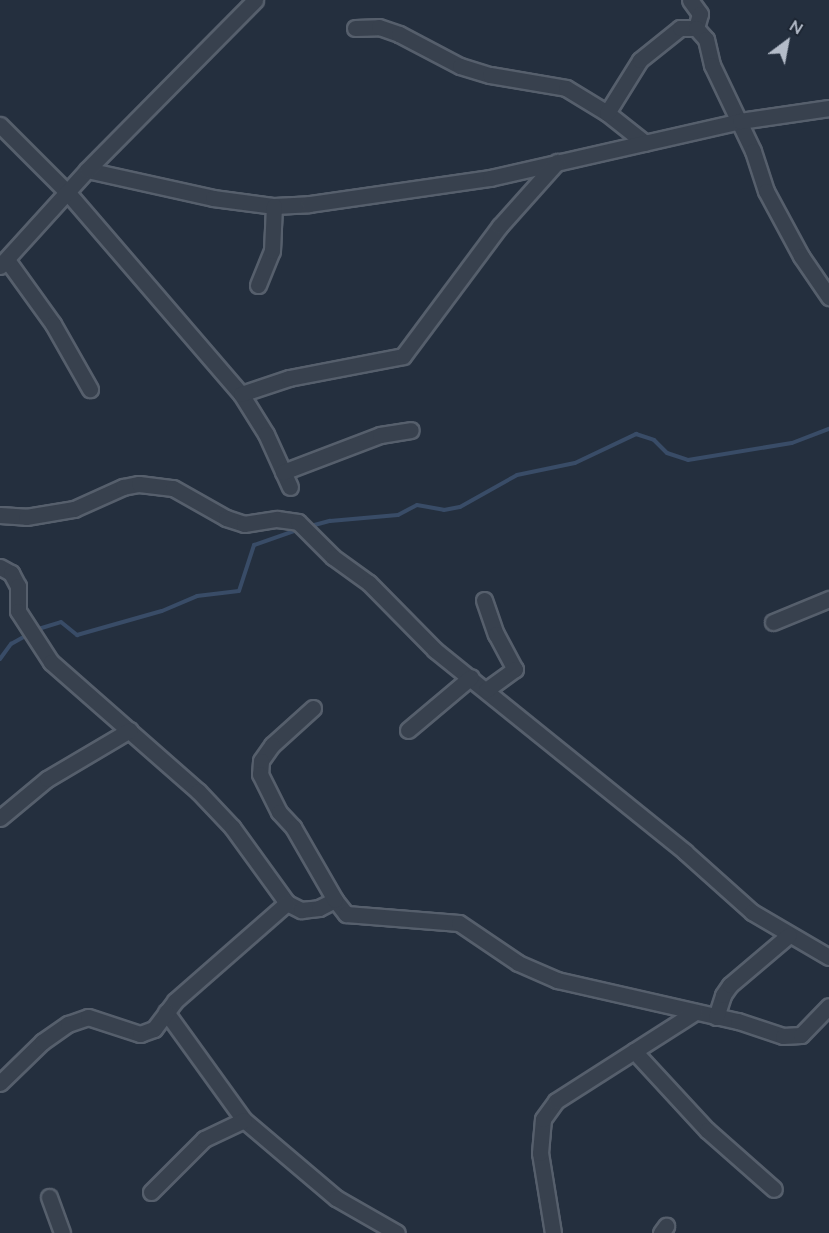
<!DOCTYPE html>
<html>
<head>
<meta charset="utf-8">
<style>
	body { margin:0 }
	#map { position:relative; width:829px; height:1233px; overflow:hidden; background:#242f3e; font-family:Mulish,sans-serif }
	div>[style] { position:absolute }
	.stream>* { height:4px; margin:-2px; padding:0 2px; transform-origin:2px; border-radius:2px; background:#394c67 }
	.roads { filter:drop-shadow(2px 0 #565f6c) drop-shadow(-2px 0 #565f6c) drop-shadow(0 2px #565f6c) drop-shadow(0 -2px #565f6c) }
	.minor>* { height:15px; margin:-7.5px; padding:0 7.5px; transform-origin:7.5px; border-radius:7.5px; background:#38414e }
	span { translate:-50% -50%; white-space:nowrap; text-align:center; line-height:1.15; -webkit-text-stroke:6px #1d2633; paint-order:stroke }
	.north { position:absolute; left:757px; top:12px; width:60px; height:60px; -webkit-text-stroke:4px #1d2633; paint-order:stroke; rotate:32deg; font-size:16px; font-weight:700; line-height:24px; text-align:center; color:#b4bcc9 }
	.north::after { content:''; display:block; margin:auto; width:21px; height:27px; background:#b4bcc9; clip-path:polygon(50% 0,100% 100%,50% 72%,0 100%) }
</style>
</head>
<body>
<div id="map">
	<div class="stream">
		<div style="left:307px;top:527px;width:24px;rotate:-15deg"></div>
		<div style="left:330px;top:521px;width:68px;rotate:-5deg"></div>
		<div style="left:398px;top:515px;width:21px;rotate:-28deg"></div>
		<div style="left:417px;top:505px;width:27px;rotate:10deg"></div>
		<div style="left:444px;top:510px;width:16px;rotate:-11deg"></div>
		<div style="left:460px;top:507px;width:65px;rotate:-29.3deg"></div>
		<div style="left:517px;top:475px;width:59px;rotate:-11.7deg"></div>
		<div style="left:575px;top:463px;width:68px;rotate:-25.4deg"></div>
		<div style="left:636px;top:434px;width:19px;rotate:18deg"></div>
		<div style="left:654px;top:440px;width:18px;rotate:45deg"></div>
		<div style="left:667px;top:453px;width:22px;rotate:18deg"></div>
		<div style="left:688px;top:460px;width:105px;rotate:-9.3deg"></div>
		<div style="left:792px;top:443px;width:40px;rotate:-21deg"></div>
		<div style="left:35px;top:630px;width:27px;rotate:-17deg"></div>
		<div style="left:61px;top:622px;width:21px;rotate:39deg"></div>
		<div style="left:77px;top:635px;width:88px;rotate:-15.8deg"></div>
		<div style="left:162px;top:611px;width:38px;rotate:-23deg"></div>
		<div style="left:197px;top:596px;width:42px;rotate:-6.8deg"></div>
		<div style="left:239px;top:591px;width:48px;rotate:-71.9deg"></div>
		<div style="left:254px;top:545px;width:49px;rotate:-19.2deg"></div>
		<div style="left:0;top:659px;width:19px;rotate:-54deg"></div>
		<div style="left:11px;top:644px;width:21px;rotate:-29deg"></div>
	</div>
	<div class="roads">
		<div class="minor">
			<div style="left:690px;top:0;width:17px;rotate:54deg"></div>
			<div style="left:700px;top:14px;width:15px;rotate:106deg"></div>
			<div style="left:355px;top:28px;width:24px;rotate:-2deg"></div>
			<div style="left:379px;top:27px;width:21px;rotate:19deg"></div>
			<div style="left:399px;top:34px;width:69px;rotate:27.7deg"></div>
			<div style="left:460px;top:66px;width:31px;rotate:17deg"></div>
			<div style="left:490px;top:75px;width:77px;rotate:9.7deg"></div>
			<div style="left:566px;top:88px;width:48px;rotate:31.4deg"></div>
			<div style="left:607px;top:113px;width:48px;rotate:38.3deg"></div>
			<div style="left:607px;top:113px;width:62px;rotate:-58.1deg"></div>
			<div style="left:640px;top:60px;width:51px;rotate:-38.7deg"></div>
			<div style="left:680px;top:28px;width:16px"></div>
			<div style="left:696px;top:28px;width:15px;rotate:48deg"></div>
			<div style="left:706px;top:39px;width:27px;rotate:77deg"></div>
			<div style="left:712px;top:65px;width:95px;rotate:64.5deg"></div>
			<div style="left:753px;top:151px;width:42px;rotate:72deg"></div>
			<div style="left:766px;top:191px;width:74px;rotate:61.7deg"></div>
			<div style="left:801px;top:256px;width:50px;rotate:55.7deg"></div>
			<div style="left:0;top:125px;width:96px;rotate:45deg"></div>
			<div style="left:68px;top:193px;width:265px;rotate:49.3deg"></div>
			<div style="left:241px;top:394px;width:47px;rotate:58deg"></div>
			<div style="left:266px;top:434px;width:58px;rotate:65.6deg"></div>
			<div style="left:87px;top:170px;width:129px;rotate:12.5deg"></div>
			<div style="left:213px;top:198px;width:62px;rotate:7.5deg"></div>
			<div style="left:274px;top:206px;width:35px;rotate:-3deg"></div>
			<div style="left:309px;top:204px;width:183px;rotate:-8.2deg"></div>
			<div style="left:490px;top:178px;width:256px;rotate:-12.8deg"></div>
			<div style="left:740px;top:121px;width:90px;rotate:-8.3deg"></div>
			<div style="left:7px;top:260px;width:79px;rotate:54.3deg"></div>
			<div style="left:53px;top:324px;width:75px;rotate:60.4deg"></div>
			<div style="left:0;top:266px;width:130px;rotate:-47.8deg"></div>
			<div style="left:87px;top:170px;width:239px;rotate:-45.3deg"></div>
			<div style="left:258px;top:285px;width:37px;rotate:-68deg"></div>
			<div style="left:272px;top:251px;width:45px;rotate:-87.5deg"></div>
			<div style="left:241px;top:394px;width:51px;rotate:-18.4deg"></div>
			<div style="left:289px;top:378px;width:116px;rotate:-10.9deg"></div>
			<div style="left:403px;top:356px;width:162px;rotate:-53.3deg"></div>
			<div style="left:500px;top:226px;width:86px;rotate:-48.3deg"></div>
			<div style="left:283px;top:472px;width:104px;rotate:-20.9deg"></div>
			<div style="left:380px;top:435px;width:31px;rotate:-9deg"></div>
			<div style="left:0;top:515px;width:26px;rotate:4deg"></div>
			<div style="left:26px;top:517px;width:49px;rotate:-9.5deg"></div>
			<div style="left:74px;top:509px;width:54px;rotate:-24.2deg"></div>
			<div style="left:123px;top:487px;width:16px;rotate:-11deg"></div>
			<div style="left:139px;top:484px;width:34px;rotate:7deg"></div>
			<div style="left:173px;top:488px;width:61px;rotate:29.5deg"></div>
			<div style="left:226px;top:518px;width:19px;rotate:18deg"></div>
			<div style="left:244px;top:524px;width:33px;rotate:-9deg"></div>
			<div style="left:277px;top:519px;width:21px;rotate:8deg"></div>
			<div style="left:298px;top:522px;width:49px;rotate:45deg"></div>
			<div style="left:333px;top:557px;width:44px;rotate:35.8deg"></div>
			<div style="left:369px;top:583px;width:94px;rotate:45.4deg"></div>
			<div style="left:435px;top:650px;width:321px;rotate:38.9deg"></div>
			<div style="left:685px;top:852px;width:90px;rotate:41.8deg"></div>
			<div style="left:752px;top:912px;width:89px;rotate:30.3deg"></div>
			<div style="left:0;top:567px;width:13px;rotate:29deg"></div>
			<div style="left:11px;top:573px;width:15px;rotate:62deg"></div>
			<div style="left:18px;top:586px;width:25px;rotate:90deg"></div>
			<div style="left:18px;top:611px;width:61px;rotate:57.1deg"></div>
			<div style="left:51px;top:662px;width:196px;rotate:41.3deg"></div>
			<div style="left:198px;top:791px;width:50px;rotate:46.6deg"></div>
			<div style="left:232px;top:827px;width:94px;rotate:54.1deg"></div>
			<div style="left:287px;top:903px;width:16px;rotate:27deg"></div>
			<div style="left:301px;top:910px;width:18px;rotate:-6deg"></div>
			<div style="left:319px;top:908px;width:18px;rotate:-27deg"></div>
			<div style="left:335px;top:900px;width:18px;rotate:52deg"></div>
			<div style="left:346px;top:914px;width:113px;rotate:4.6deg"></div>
			<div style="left:459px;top:923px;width:71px;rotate:34.1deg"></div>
			<div style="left:518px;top:963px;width:43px;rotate:23.6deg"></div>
			<div style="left:557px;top:980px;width:186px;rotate:12.8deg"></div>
			<div style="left:738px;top:1021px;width:47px;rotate:18.4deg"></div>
			<div style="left:783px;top:1036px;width:18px;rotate:-3deg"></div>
			<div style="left:801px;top:1035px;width:40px;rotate:-46deg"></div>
			<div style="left:484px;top:600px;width:36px;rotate:71deg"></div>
			<div style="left:496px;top:634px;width:40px;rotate:62deg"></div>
			<div style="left:515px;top:669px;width:36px;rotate:144deg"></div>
			<div style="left:773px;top:622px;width:61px;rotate:-22.3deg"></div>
			<div style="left:313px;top:708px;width:55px;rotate:137.9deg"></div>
			<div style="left:272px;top:745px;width:19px;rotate:125deg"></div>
			<div style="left:261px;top:761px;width:13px;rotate:94deg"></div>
			<div style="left:260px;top:774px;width:42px;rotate:63.4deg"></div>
			<div style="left:279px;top:812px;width:21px;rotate:47deg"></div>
			<div style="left:293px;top:827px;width:84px;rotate:60.1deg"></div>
			<div style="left:408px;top:730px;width:82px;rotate:-40.1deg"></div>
			<div style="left:0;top:818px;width:61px;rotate:-39.7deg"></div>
			<div style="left:47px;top:779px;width:96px;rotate:-30.6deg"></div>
			<div style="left:166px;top:1012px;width:133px;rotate:54.2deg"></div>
			<div style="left:244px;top:1120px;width:121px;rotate:40.3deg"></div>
			<div style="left:336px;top:1198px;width:70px;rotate:29.8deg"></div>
			<div style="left:716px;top:1017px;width:23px;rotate:-72deg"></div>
			<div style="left:723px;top:995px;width:12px;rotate:-55deg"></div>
			<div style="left:730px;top:985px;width:77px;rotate:-40.3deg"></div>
			<div style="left:634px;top:1051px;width:108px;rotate:47.3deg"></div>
			<div style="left:707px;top:1130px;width:89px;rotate:41.4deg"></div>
			<div style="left:0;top:1083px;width:59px;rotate:-44.3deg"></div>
			<div style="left:42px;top:1042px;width:32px;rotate:-35deg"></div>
			<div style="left:68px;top:1024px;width:21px;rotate:-19deg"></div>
			<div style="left:88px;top:1017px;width:55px;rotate:18.1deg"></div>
			<div style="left:140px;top:1034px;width:15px;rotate:-20deg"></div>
			<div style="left:154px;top:1029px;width:35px;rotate:-53deg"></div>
			<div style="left:175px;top:1001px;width:149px;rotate:-41.2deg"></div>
			<div style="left:151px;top:1192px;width:75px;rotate:-45deg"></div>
			<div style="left:204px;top:1139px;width:44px;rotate:-25.4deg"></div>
			<div style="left:49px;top:1197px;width:38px;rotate:70deg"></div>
			<div style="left:553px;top:1233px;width:81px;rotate:-99.2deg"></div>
			<div style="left:540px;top:1153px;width:34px;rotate:-85deg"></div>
			<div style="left:543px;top:1119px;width:22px;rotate:-54deg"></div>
			<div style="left:556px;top:1101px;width:165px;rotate:-32.6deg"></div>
			<div style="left:661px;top:1233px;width:9px;rotate:-54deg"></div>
		</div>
	</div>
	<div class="north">N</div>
</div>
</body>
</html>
